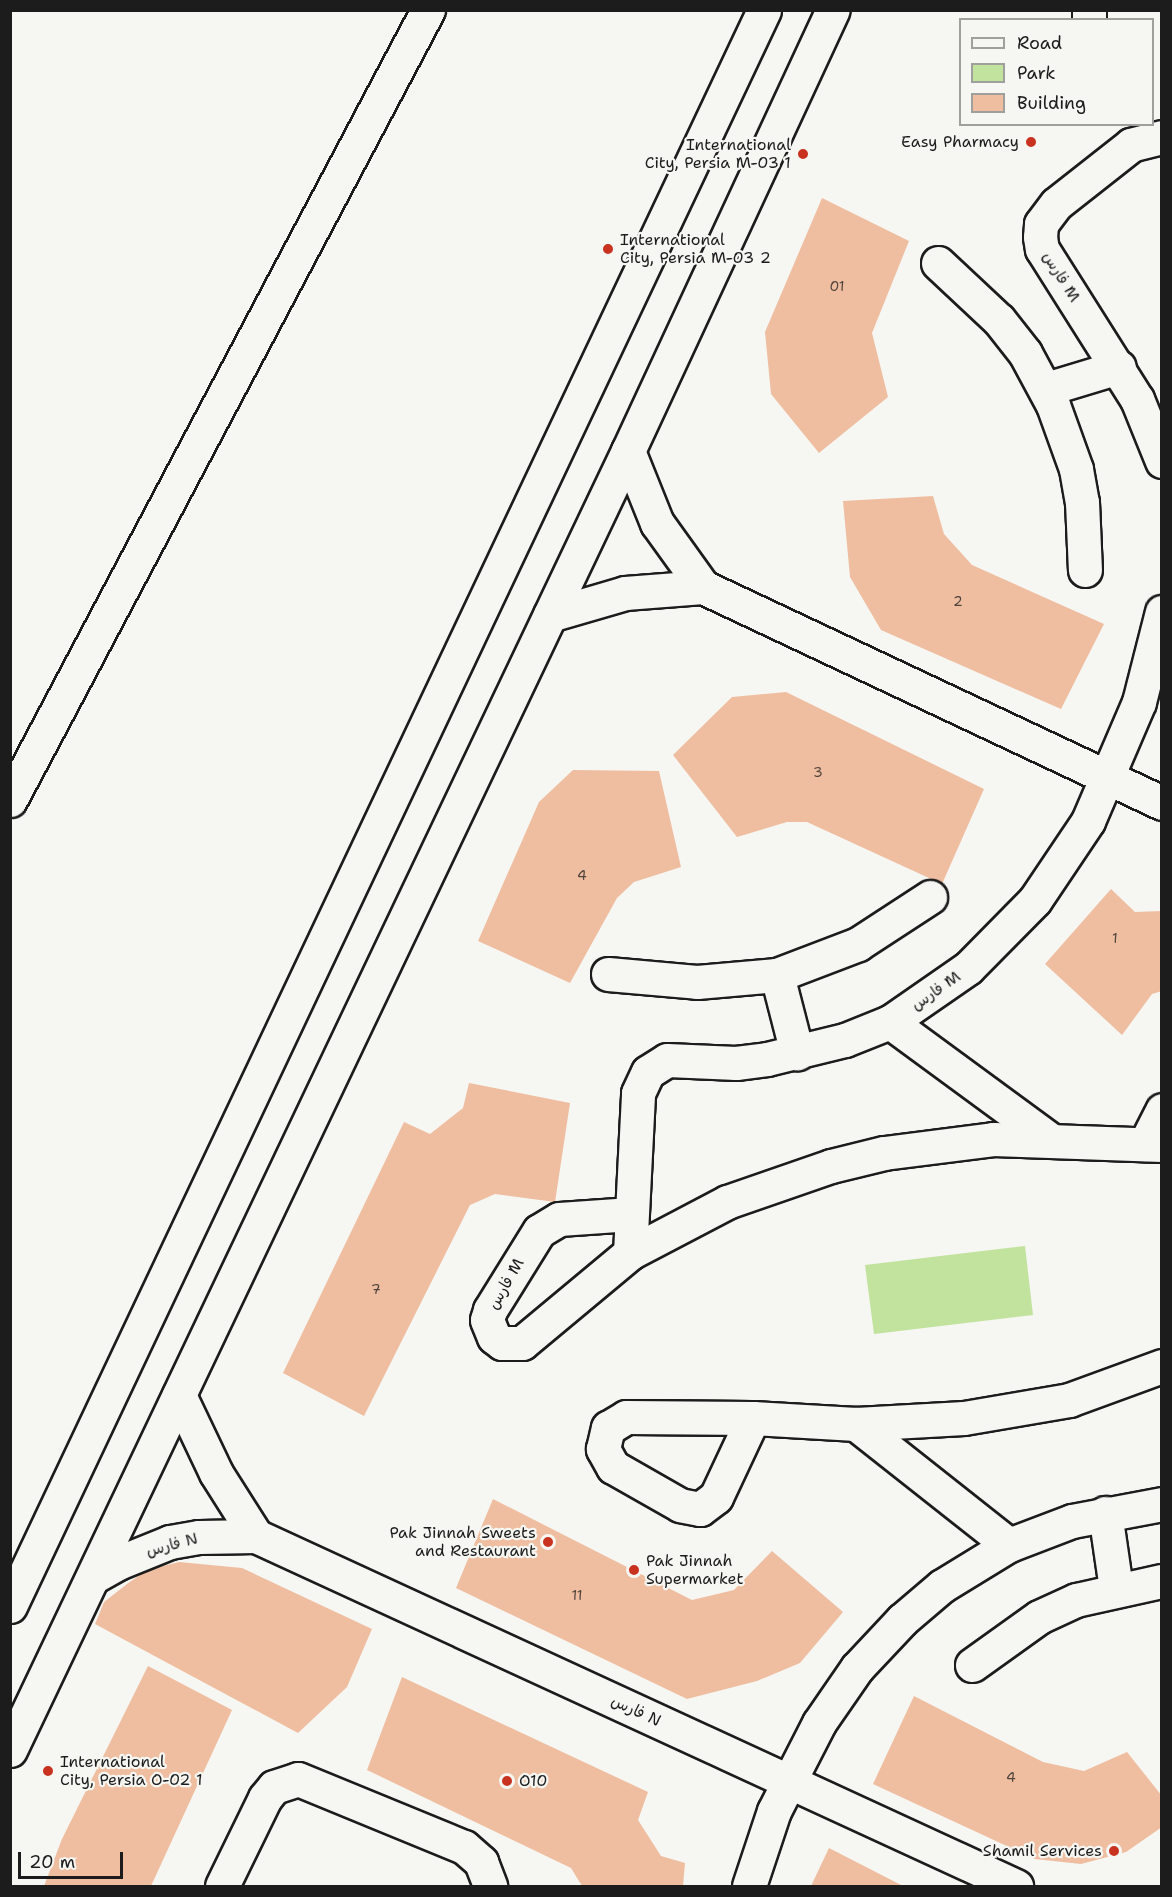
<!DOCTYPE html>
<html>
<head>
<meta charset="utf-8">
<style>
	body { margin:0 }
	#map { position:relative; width:1172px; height:1897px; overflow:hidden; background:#f6f6f2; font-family:"Shantell Sans","Playpen Sans Arabic",sans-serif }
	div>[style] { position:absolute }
	.green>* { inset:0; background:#c1e39d }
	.building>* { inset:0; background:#efbea0 }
	.roads { filter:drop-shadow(2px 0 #1c1c1c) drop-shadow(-2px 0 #1c1c1c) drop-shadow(0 2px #1c1c1c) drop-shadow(0 -2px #1c1c1c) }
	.street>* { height:33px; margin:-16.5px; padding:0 16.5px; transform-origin:16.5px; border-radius:16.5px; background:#f6f6f2 }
	.secondary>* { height:33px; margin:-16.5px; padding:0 16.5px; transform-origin:16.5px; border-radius:16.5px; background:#f6f6f2 }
	.dots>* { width:16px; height:16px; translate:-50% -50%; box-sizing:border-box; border:3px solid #f6f6f2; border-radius:50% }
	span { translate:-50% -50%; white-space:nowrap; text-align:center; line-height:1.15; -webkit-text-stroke:4.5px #f6f6f2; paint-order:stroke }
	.number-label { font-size:14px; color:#51443d }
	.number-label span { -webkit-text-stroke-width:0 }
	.poi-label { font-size:16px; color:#1c1c1c }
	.right { translate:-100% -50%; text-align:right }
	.left { translate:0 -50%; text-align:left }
	.street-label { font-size:16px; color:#1c1c1c }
	.frame { position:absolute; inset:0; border:12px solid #1c1c1c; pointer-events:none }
	.legend { position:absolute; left:959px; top:18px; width:195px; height:108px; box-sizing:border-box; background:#f6f6f2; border:2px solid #9f9f9c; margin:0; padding:8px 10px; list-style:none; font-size:18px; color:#1c1c1c }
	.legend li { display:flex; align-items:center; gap:12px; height:30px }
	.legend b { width:30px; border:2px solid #9f9f9c }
	.scale { position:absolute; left:18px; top:1852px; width:105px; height:27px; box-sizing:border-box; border:3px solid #1c1c1c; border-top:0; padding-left:8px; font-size:18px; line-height:21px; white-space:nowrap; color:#1c1c1c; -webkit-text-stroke:4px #f6f6f2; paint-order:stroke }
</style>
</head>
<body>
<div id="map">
	<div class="green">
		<div style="clip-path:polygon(1025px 1246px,1033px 1315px,874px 1334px,865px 1265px)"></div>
	</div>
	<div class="building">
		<div style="clip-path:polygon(822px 198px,909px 241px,872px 333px,888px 397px,819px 453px,771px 394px,765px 332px)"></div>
		<div style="clip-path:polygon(933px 496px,944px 534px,972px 565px,1104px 624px,1061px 709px,881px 630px,850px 577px,843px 501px)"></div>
		<div style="clip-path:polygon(786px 692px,984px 789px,942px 884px,807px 822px,787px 822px,737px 837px,673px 755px,732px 697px)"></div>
		<div style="clip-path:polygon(573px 770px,659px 771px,681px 867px,634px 882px,617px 898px,570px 983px,478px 941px,539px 802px)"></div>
		<div style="clip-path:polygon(1111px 889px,1135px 912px,1162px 911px,1162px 991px,1152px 994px,1122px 1035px,1045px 964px)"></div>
		<div style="clip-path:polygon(469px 1083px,570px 1103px,555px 1202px,495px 1194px,470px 1205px,364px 1416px,283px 1373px,404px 1122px,430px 1134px,463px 1108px)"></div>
		<div style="clip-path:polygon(493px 1499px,692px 1600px,734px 1590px,772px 1551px,843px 1612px,800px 1663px,757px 1681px,687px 1699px,456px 1588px)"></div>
		<div style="clip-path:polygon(179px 1562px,242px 1568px,372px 1629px,347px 1687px,298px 1733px,95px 1624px,104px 1602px,127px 1584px,147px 1570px)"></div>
		<div style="clip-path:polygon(148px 1666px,232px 1710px,151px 1886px,44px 1886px,62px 1839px)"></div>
		<div style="clip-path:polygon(402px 1677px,648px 1792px,638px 1820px,661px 1856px,685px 1863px,683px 1886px,582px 1886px,571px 1868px,367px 1770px)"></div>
		<div style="clip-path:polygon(914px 1696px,1043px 1762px,1084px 1771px,1127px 1752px,1162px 1796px,1162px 1827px,1126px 1852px,1081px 1864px,1035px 1859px,873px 1784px)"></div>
		<div style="clip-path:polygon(829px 1848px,903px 1886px,811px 1886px)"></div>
	</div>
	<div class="roads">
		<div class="street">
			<div style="left:1089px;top:20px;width:10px;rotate:-90deg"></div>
			<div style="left:1162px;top:137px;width:32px;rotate:166deg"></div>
			<div style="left:1131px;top:145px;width:95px;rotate:141.8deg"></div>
			<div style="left:1056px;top:204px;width:25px;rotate:127deg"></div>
			<div style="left:1041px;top:224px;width:13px;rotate:94deg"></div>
			<div style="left:1040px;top:237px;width:12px;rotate:81deg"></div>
			<div style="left:1042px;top:249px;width:178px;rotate:57.7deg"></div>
			<div style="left:1137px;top:399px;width:67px;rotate:68deg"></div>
			<div style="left:938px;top:263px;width:83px;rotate:43.1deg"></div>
			<div style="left:999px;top:320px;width:42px;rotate:51.8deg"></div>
			<div style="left:1025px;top:353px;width:59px;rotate:61.7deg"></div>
			<div style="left:1053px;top:405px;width:68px;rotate:70.2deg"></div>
			<div style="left:1076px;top:469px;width:34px;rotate:80deg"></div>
			<div style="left:1082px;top:502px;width:68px;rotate:87.5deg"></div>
			<div style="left:1046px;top:389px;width:76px;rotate:-16.8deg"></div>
			<div style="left:628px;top:451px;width:78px;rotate:68.1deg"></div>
			<div style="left:657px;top:523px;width:79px;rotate:54.3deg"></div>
			<div style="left:550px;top:615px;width:78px;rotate:-16.3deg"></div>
			<div style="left:625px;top:593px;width:78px;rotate:-4.4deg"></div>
			<div style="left:703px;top:587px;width:507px;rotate:25.2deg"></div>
			<div style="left:10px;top:800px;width:894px;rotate:-62.12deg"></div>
			<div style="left:608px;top:974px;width:89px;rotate:5.1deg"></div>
			<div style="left:697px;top:982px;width:80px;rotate:-5deg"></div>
			<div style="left:777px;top:975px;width:87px;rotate:-20.9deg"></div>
			<div style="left:858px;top:944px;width:86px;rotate:-33.1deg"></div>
			<div style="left:777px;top:975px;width:81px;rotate:75.6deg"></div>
			<div style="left:890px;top:1022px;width:196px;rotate:36.3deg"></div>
			<div style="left:1145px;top:1144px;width:38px;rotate:-63deg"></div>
			<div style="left:631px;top:1214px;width:72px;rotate:176deg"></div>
			<div style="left:559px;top:1219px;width:23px;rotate:149deg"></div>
			<div style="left:539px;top:1231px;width:93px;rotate:121.8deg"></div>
			<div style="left:490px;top:1310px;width:10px;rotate:107deg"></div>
			<div style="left:487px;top:1320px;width:18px;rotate:68deg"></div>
			<div style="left:494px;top:1337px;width:10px;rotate:37deg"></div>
			<div style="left:502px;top:1343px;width:20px"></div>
			<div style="left:522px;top:1343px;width:141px;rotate:-39.8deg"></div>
			<div style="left:630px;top:1253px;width:110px;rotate:-27.7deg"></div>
			<div style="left:727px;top:1202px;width:110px;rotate:-19.1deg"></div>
			<div style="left:831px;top:1166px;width:55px;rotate:-13.8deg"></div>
			<div style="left:884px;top:1153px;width:110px;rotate:-7.3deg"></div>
			<div style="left:993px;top:1139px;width:169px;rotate:2deg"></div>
			<div style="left:630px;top:1253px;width:160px;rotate:-87.1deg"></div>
			<div style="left:638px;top:1093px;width:23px;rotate:-65deg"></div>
			<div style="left:648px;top:1072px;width:22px;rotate:-32deg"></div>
			<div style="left:667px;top:1060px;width:69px;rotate:2.5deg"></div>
			<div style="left:736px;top:1063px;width:31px;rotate:-7deg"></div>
			<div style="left:767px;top:1059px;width:80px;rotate:-13.7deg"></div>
			<div style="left:845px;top:1040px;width:48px;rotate:-21.8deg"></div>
			<div style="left:890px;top:1022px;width:95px;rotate:-34.7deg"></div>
			<div style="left:968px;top:968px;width:95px;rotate:-45.4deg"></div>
			<div style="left:1035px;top:900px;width:95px;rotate:-56.1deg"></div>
			<div style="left:1088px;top:821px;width:129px;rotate:-66.8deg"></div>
			<div style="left:1139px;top:702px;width:93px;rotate:-75.7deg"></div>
			<div style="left:179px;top:1395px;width:86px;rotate:64.6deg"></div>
			<div style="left:216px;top:1473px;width:75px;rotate:57.6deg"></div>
			<div style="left:753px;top:1418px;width:87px;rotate:115.1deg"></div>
			<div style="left:716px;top:1497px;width:20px;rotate:143deg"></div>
			<div style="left:700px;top:1509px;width:20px;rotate:-169deg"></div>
			<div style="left:680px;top:1505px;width:77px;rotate:-150.4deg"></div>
			<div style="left:613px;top:1467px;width:21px;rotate:-119deg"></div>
			<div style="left:603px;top:1449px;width:22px;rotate:-77deg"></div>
			<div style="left:608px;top:1428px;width:21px;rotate:-31deg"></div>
			<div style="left:626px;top:1417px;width:127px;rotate:0.5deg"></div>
			<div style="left:753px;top:1418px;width:103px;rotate:3.3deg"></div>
			<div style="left:856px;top:1424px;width:108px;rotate:-3.2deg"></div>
			<div style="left:964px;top:1418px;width:107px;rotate:-9.7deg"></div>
			<div style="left:1069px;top:1400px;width:99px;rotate:-20.1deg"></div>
			<div style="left:856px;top:1424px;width:195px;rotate:38.3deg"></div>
			<div style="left:1105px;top:1513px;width:76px;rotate:81.7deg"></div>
			<div style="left:93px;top:1577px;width:29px;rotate:-29deg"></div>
			<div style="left:118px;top:1563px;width:56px;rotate:-22deg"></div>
			<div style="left:170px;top:1542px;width:29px;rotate:-10deg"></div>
			<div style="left:199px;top:1537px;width:57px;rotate:-1deg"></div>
			<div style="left:256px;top:1536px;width:837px;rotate:24.73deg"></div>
			<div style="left:972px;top:1665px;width:82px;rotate:-35.6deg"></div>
			<div style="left:1039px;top:1617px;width:41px;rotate:-24.7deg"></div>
			<div style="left:1076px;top:1600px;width:88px;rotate:-12.5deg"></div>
			<div style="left:222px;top:1886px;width:98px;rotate:-64deg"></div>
			<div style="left:265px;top:1798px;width:14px;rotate:-51deg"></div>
			<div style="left:274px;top:1787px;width:25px;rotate:-18deg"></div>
			<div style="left:298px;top:1779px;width:179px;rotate:22.3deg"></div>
			<div style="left:464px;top:1847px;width:23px;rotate:41deg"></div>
			<div style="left:481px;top:1862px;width:26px;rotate:69deg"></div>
			<div style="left:749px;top:1886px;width:79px;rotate:-71.6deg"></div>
			<div style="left:774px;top:1811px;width:99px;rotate:-62.9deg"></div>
			<div style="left:819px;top:1723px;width:67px;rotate:-55.4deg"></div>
			<div style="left:857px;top:1668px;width:66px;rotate:-46.8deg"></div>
			<div style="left:902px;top:1620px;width:52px;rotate:-40.4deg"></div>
			<div style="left:942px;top:1586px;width:79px;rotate:-31.5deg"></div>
			<div style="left:1009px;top:1545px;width:67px;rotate:-20.9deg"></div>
			<div style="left:1072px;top:1521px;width:92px;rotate:-10.7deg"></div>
		</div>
		<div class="secondary">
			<div style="left:10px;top:1606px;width:1765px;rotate:-64.71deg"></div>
			<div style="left:10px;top:1750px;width:1439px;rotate:-64.56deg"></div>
			<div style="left:628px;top:451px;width:486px;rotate:-65.1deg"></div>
		</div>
	</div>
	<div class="dots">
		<div style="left:1031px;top:142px;background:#c8321e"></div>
		<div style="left:803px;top:154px;background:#c8321e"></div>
		<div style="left:608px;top:249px;background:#c8321e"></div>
		<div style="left:548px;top:1542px;background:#c8321e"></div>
		<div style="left:634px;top:1570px;background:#c8321e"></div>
		<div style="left:48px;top:1771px;background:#c8321e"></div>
		<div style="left:507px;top:1781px;background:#c8321e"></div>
		<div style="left:1114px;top:1851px;background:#c8321e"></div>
	</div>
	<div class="number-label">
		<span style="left:837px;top:286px">01</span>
		<span style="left:958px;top:601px">2</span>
		<span style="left:818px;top:772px">3</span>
		<span style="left:582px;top:875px">4</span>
		<span style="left:1115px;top:938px">1</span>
		<span style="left:376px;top:1289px">7</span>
		<span style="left:577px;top:1595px">11</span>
		<span style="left:1011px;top:1777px">4</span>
	</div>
	<div class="poi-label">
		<span class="right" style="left:1019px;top:142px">Easy Pharmacy</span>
		<span class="right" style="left:791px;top:154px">International<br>City, Persia M-03 1</span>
		<span class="left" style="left:620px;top:249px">International<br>City, Persia M-03 2</span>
		<span class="right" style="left:536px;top:1542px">Pak Jinnah Sweets<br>and Restaurant</span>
		<span class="left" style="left:646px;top:1570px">Pak Jinnah<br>Supermarket</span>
		<span class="left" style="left:60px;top:1771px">International<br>City, Persia O-02 1</span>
		<span class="left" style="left:519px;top:1781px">O10</span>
		<span class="right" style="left:1102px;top:1851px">Shamil Services</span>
	</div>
	<div class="street-label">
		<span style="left:1061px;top:277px;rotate:58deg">فارس M</span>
		<span style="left:936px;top:991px;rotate:-35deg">فارس M</span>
		<span style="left:506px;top:1284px;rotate:-60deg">فارس M</span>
		<span style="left:172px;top:1545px;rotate:-15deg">فارس N</span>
		<span style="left:636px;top:1711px;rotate:25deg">فارس N</span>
	</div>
	<div class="frame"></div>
	<ul class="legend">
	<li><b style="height:8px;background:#f6f6f2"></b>Road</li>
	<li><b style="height:16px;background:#c1e39d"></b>Park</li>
	<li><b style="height:16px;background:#efbea0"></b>Building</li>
	</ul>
	<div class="scale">20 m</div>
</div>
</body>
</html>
